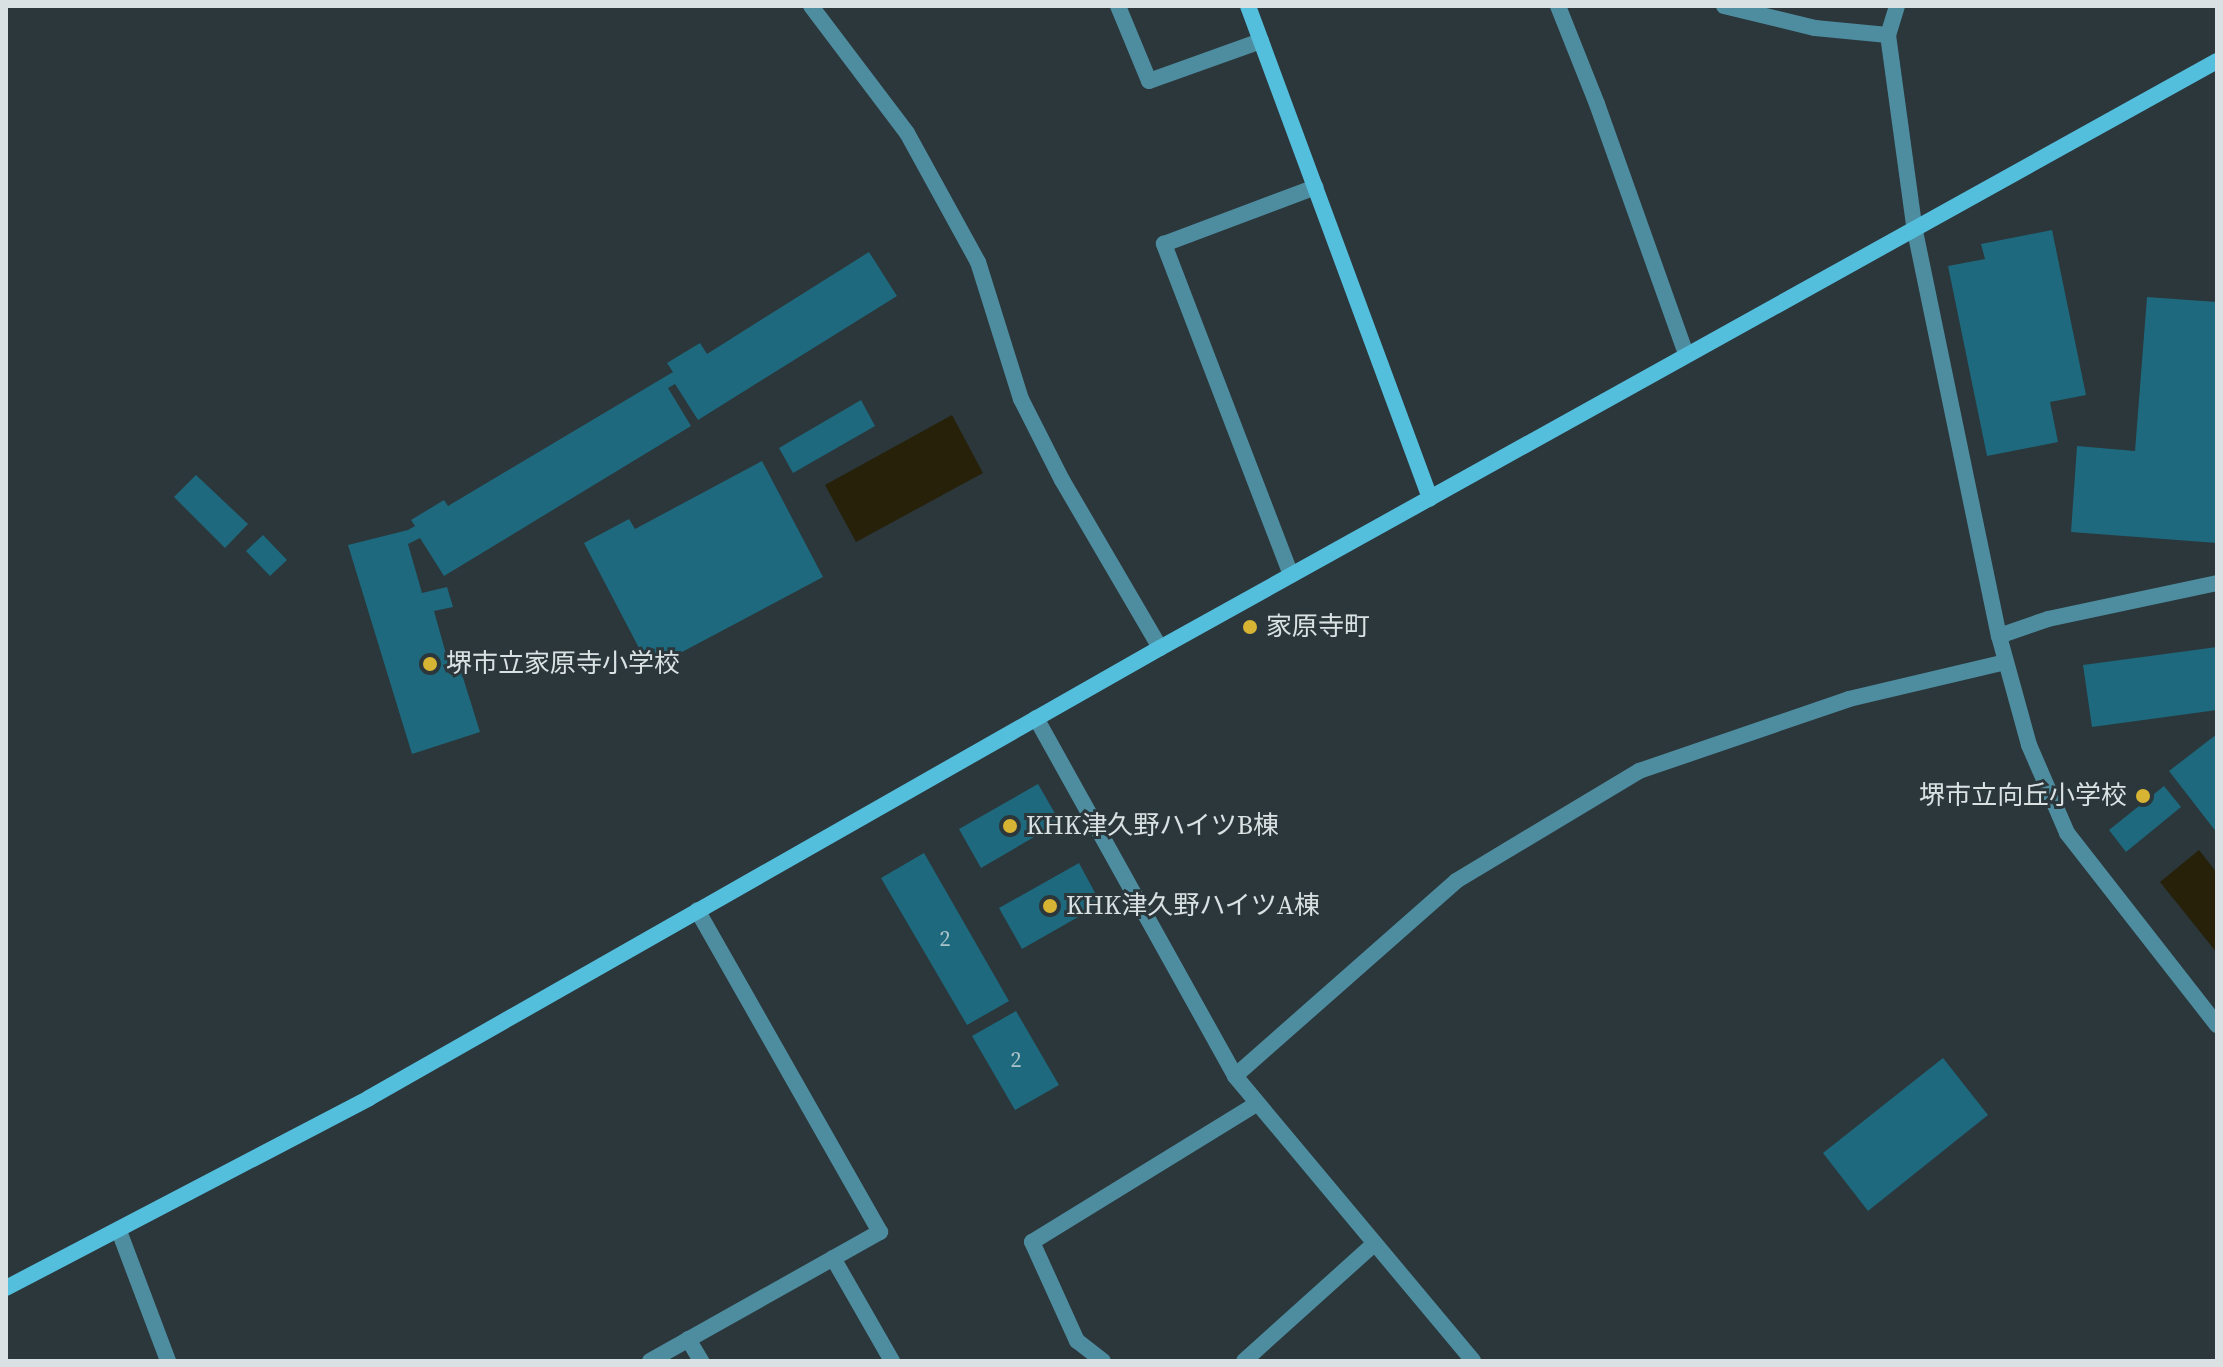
<!DOCTYPE html>
<html>
<head>
<meta charset="utf-8">
<style>
	body { margin:0 }
	#map { position:relative; width:2223px; height:1367px; overflow:hidden; background:#2b373b; font-family:"Source Serif 4","Noto Sans JP",serif }
	div>[style] { position:absolute }
	.water>* { inset:0; background:#28210a }
	.building>* { inset:0; background:#1e697d }
	.street>* { height:16px; margin:-8px; padding:0 8px; transform-origin:8px; border-radius:8px; background:#4e8da0 }
	.secondary>* { height:16px; margin:-8px; padding:0 8px; transform-origin:8px; border-radius:8px; background:#54bedd }
	.dots>* { width:22px; height:22px; translate:-50% -50%; box-sizing:border-box; border:4px solid #2b373b; border-radius:50% }
	span { translate:-50% -50%; white-space:nowrap; text-align:center; line-height:1.15; -webkit-text-stroke:6px #2b373b; paint-order:stroke }
	.number-label { font-size:22px; color:#aac3ca }
	.number-label span { -webkit-text-stroke-width:0 }
	.poi-label { font-size:26px; color:#d9e1e3 }
	.left { translate:0 -50%; text-align:left }
	.right { translate:-100% -50%; text-align:right }
	.frame { position:absolute; inset:0; border:8px solid #d9e1e3; pointer-events:none }
</style>
</head>
<body>
<div id="map">
	<div class="water">
		<div style="clip-path:polygon(952px 415px,983px 473px,856px 542px,825px 485px)"></div>
		<div style="clip-path:polygon(2199px 850px,2217px 873px,2217px 953px,2160px 882px)"></div>
	</div>
	<div class="building">
		<div style="clip-path:polygon(2052px 230px,2086px 395px,2050px 402px,2058px 442px,1987px 456px,1948px 266px,1985px 259px,1981px 244px)"></div>
		<div style="clip-path:polygon(869px 252px,897px 296px,698px 420px,675px 384px,668px 388px,691px 426px,444px 576px,420px 538px,408px 544px,422px 593px,447px 587px,453px 607px,434px 611px,446px 654px,455px 652px,480px 732px,412px 754px,348px 545px,408px 530px,415px 526px,411px 520px,444px 500px,448px 506px,673px 372px,667px 363px,700px 343px,707px 354px)"></div>
		<div style="clip-path:polygon(2147px 297px,2217px 302px,2217px 543px,2071px 532px,2077px 446px,2135px 451px)"></div>
		<div style="clip-path:polygon(861px 400px,875px 426px,793px 473px,779px 448px)"></div>
		<div style="clip-path:polygon(762px 461px,823px 577px,650px 669px,584px 543px,629px 519px,635px 529px)"></div>
		<div style="clip-path:polygon(196px 475px,248px 524px,225px 548px,174px 497px)"></div>
		<div style="clip-path:polygon(263px 535px,287px 560px,270px 576px,246px 551px)"></div>
		<div style="clip-path:polygon(2217px 647px,2217px 710px,2092px 727px,2083px 665px)"></div>
		<div style="clip-path:polygon(2217px 734px,2217px 833px,2169px 771px)"></div>
		<div style="clip-path:polygon(1038px 784px,1060px 822px,981px 868px,959px 829px)"></div>
		<div style="clip-path:polygon(2164px 786px,2181px 807px,2126px 852px,2109px 830px)"></div>
		<div style="clip-path:polygon(924px 853px,1009px 1001px,967px 1025px,881px 878px)"></div>
		<div style="clip-path:polygon(1079px 863px,1101px 904px,1022px 949px,999px 908px)"></div>
		<div style="clip-path:polygon(1016px 1011px,1059px 1085px,1015px 1110px,972px 1036px)"></div>
		<div style="clip-path:polygon(1943px 1058px,1988px 1115px,1868px 1211px,1823px 1153px)"></div>
	</div>
	<div class="street">
		<div style="left:811px;top:6px;width:159px;rotate:52.9deg"></div>
		<div style="left:907px;top:133px;width:147px;rotate:61.2deg"></div>
		<div style="left:978px;top:262px;width:144px;rotate:72.6deg"></div>
		<div style="left:1021px;top:399px;width:91px;rotate:63.2deg"></div>
		<div style="left:1062px;top:480px;width:194px;rotate:59.7deg"></div>
		<div style="left:1118px;top:6px;width:81px;rotate:67.5deg"></div>
		<div style="left:1149px;top:81px;width:119px;rotate:-19.7deg"></div>
		<div style="left:1558px;top:6px;width:105px;rotate:68.3deg"></div>
		<div style="left:1597px;top:104px;width:265px;rotate:70.4deg"></div>
		<div style="left:1724px;top:6px;width:94px;rotate:13.6deg"></div>
		<div style="left:1815px;top:28px;width:73px;rotate:5.5deg"></div>
		<div style="left:1897px;top:6px;width:30px;rotate:107deg"></div>
		<div style="left:1888px;top:35px;width:198px;rotate:82.2deg"></div>
		<div style="left:1915px;top:231px;width:414px;rotate:78.3deg"></div>
		<div style="left:1999px;top:636px;width:113px;rotate:74.6deg"></div>
		<div style="left:2029px;top:745px;width:96px;rotate:66.6deg"></div>
		<div style="left:2067px;top:833px;width:244px;rotate:52deg"></div>
		<div style="left:1291px;top:575px;width:355px;rotate:-111deg"></div>
		<div style="left:1164px;top:244px;width:162px;rotate:-20.6deg"></div>
		<div style="left:1999px;top:636px;width:52px;rotate:-19.1deg"></div>
		<div style="left:2048px;top:619px;width:173px;rotate:-12deg"></div>
		<div style="left:1036px;top:718px;width:410px;rotate:60.9deg"></div>
		<div style="left:1235px;top:1076px;width:371px;rotate:50.1deg"></div>
		<div style="left:1235px;top:1076px;width:295px;rotate:-41.4deg"></div>
		<div style="left:1456px;top:881px;width:214px;rotate:-31deg"></div>
		<div style="left:1639px;top:771px;width:222px;rotate:-18.9deg"></div>
		<div style="left:1849px;top:699px;width:160px;rotate:-13.3deg"></div>
		<div style="left:119px;top:1231px;width:139px;rotate:69.3deg"></div>
		<div style="left:833px;top:1258px;width:119px;rotate:60.2deg"></div>
		<div style="left:688px;top:1339px;width:26px;rotate:59deg"></div>
		<div style="left:650px;top:1361px;width:264px;rotate:-29.3deg"></div>
		<div style="left:880px;top:1232px;width:370px;rotate:-119.6deg"></div>
		<div style="left:1103px;top:1361px;width:33px;rotate:-142deg"></div>
		<div style="left:1077px;top:1341px;width:109px;rotate:-114.4deg"></div>
		<div style="left:1032px;top:1242px;width:263px;rotate:-31.6deg"></div>
		<div style="left:1244px;top:1361px;width:173px;rotate:-42deg"></div>
	</div>
	<div class="secondary">
		<div style="left:1248px;top:6px;width:525px;rotate:69.7deg"></div>
		<div style="left:6px;top:1288px;width:410px;rotate:-27.6deg"></div>
		<div style="left:369px;top:1098px;width:910px;rotate:-29.64deg"></div>
		<div style="left:1160px;top:648px;width:1209px;rotate:-29.05deg"></div>
	</div>
	<div class="dots">
		<div style="left:1250px;top:627px;background:#d7b434"></div>
		<div style="left:430px;top:664px;background:#d7b434"></div>
		<div style="left:2143px;top:796px;background:#d7b434"></div>
		<div style="left:1010px;top:826px;background:#d7b434"></div>
		<div style="left:1050px;top:906px;background:#d7b434"></div>
	</div>
	<div class="number-label">
		<span style="left:945px;top:939px">2</span>
		<span style="left:1016px;top:1060px">2</span>
	</div>
	<div class="poi-label">
		<span class="left" style="left:1266px;top:627px">家原寺町</span>
		<span class="left" style="left:446px;top:664px">堺市立家原寺小学校</span>
		<span class="right" style="left:2127px;top:796px">堺市立向丘小学校</span>
		<span class="left" style="left:1026px;top:826px">KHK津久野ハイツB棟</span>
		<span class="left" style="left:1066px;top:906px">KHK津久野ハイツA棟</span>
	</div>
	<div class="frame"></div>
</div>
</body>
</html>
